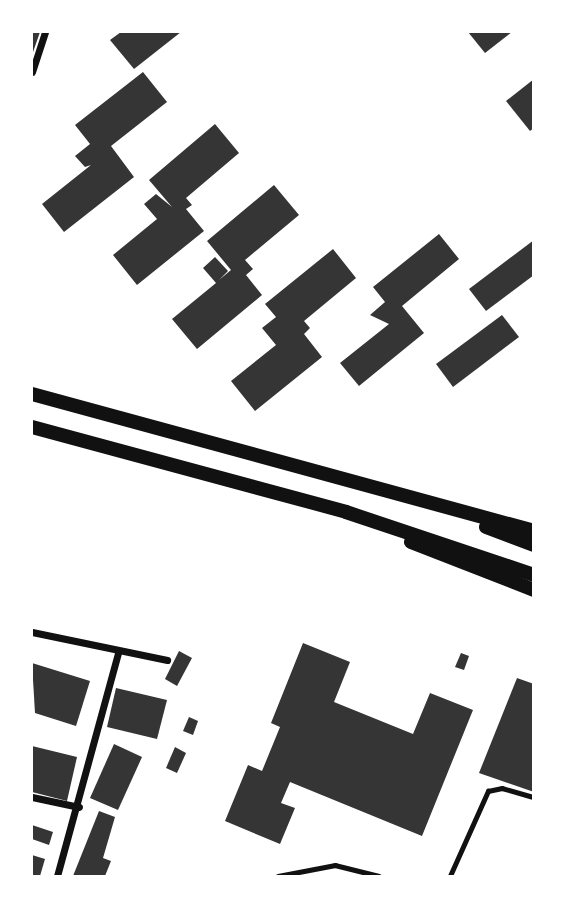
<!DOCTYPE html>
<html>
<head>
<meta charset="utf-8">
<style>
	body { margin:0 }
	#map { position:relative; width:565px; height:908px; overflow:hidden; background:#fff; font-family:"Open Sans",sans-serif }
	div>[style] { position:absolute }
	.building>* { inset:0; background:#353535 }
	.service>* { height:4.5px; margin:-2.25px; padding:0 2.25px; transform-origin:2.25px; border-radius:2.25px; background:#111 }
	.minor>* { height:7px; margin:-3.5px; padding:0 3.5px; transform-origin:3.5px; border-radius:3.5px; background:#111 }
	.trunk>* { height:14px; margin:-7px; padding:0 7px; transform-origin:7px; border-radius:7px; background:#111 }
	span { translate:-50% -50%; white-space:nowrap; text-align:center; line-height:1.15; -webkit-text-stroke:7px #fff; paint-order:stroke }
	.frame { position:absolute; inset:0; border:33px solid #fff; pointer-events:none }
</style>
</head>
<body>
<div id="map">
	<div class="building">
		<div style="clip-path:polygon(32px 32px,40px 32px,32px 55px)"></div>
		<div style="clip-path:polygon(121px 32px,181px 32px,134px 69px,110px 40px)"></div>
		<div style="clip-path:polygon(468px 32px,512px 32px,485px 53px)"></div>
		<div style="clip-path:polygon(143px 72px,167px 102px,111px 146px,134px 177px,64px 232px,42px 204px,91px 165px,85px 167px,75px 156px,90px 144px,75px 125px)"></div>
		<div style="clip-path:polygon(534px 79px,534px 128px,530px 131px,506px 101px)"></div>
		<div style="clip-path:polygon(215px 124px,239px 153px,186px 198px,192px 205px,186px 209px,204px 231px,137px 285px,113px 255px,157px 219px,144px 204px,156px 194px,172px 207px,149px 180px)"></div>
		<div style="clip-path:polygon(274px 185px,299px 215px,245px 260px,253px 269px,246px 275px,262px 295px,197px 349px,172px 319px,216px 283px,203px 268px,215px 257px,228px 271px,219px 280px,231px 270px,207px 241px)"></div>
		<div style="clip-path:polygon(439px 234px,459px 259px,402px 306px,424px 333px,359px 386px,340px 363px,389px 324px,370px 315px,385px 302px,373px 287px)"></div>
		<div style="clip-path:polygon(534px 240px,534px 275px,486px 311px,469px 289px)"></div>
		<div style="clip-path:polygon(333px 249px,356px 278px,304px 321px,310px 328px,304px 334px,322px 357px,255px 411px,231px 381px,276px 345px,262px 328px,276px 317px,265px 304px)"></div>
		<div style="clip-path:polygon(502px 315px,519px 337px,453px 387px,436px 364px)"></div>
		<div style="clip-path:polygon(303px 643px,350px 662px,334px 702px,413px 734px,430px 693px,473px 710px,422px 836px,290px 782px,281px 803px,295px 808px,280px 844px,225px 821px,248px 765px,262px 771px,280px 727px,271px 723px)"></div>
		<div style="clip-path:polygon(179px 651px,192px 658px,177px 686px,165px 679px)"></div>
		<div style="clip-path:polygon(461px 653px,469px 656px,464px 670px,455px 667px)"></div>
		<div style="clip-path:polygon(32px 663px,90px 681px,76px 726px,35px 713px)"></div>
		<div style="clip-path:polygon(517px 678px,534px 684px,534px 792px,479px 773px)"></div>
		<div style="clip-path:polygon(116px 688px,167px 700px,157px 739px,107px 727px)"></div>
		<div style="clip-path:polygon(189px 717px,198px 721px,193px 735px,183px 731px)"></div>
		<div style="clip-path:polygon(114px 744px,142px 757px,118px 810px,90px 798px)"></div>
		<div style="clip-path:polygon(32px 746px,77px 757px,67px 801px,32px 792px)"></div>
		<div style="clip-path:polygon(175px 747px,186px 753px,177px 773px,166px 768px)"></div>
		<div style="clip-path:polygon(99px 811px,115px 817px,103px 858px,111px 861px,105px 876px,73px 876px)"></div>
		<div style="clip-path:polygon(32px 825px,53px 832px,49px 845px,32px 839px)"></div>
		<div style="clip-path:polygon(32px 855px,45px 859px,40px 876px,32px 876px)"></div>
	</div>
	<div class="service">
		<div style="left:278px;top:876px;width:58px;rotate:-10.9deg"></div>
		<div style="left:335px;top:865px;width:45px;rotate:14deg"></div>
		<div style="left:450px;top:876px;width:93px;rotate:-65.9deg"></div>
		<div style="left:488px;top:791px;width:14px;rotate:-12deg"></div>
		<div style="left:502px;top:788px;width:33px;rotate:16deg"></div>
	</div>
	<div class="minor">
		<div style="left:32px;top:72px;width:42px;rotate:-72deg"></div>
		<div style="left:32px;top:632px;width:138px;rotate:11.7deg"></div>
		<div style="left:32px;top:797px;width:48px;rotate:12deg"></div>
		<div style="left:57px;top:876px;width:231px;rotate:-74.7deg"></div>
	</div>
	<div class="trunk">
		<div style="left:32px;top:394px;width:520px;rotate:15.26deg"></div>
		<div style="left:32px;top:427px;width:325px;rotate:15.1deg"></div>
		<div style="left:346px;top:512px;width:198px;rotate:18.5deg"></div>
		<div style="left:486px;top:527px;width:51px;rotate:20.6deg"></div>
		<div style="left:411px;top:542px;width:132px;rotate:21.3deg"></div>
	</div>
	<div class="frame"></div>
</div>
</body>
</html>
